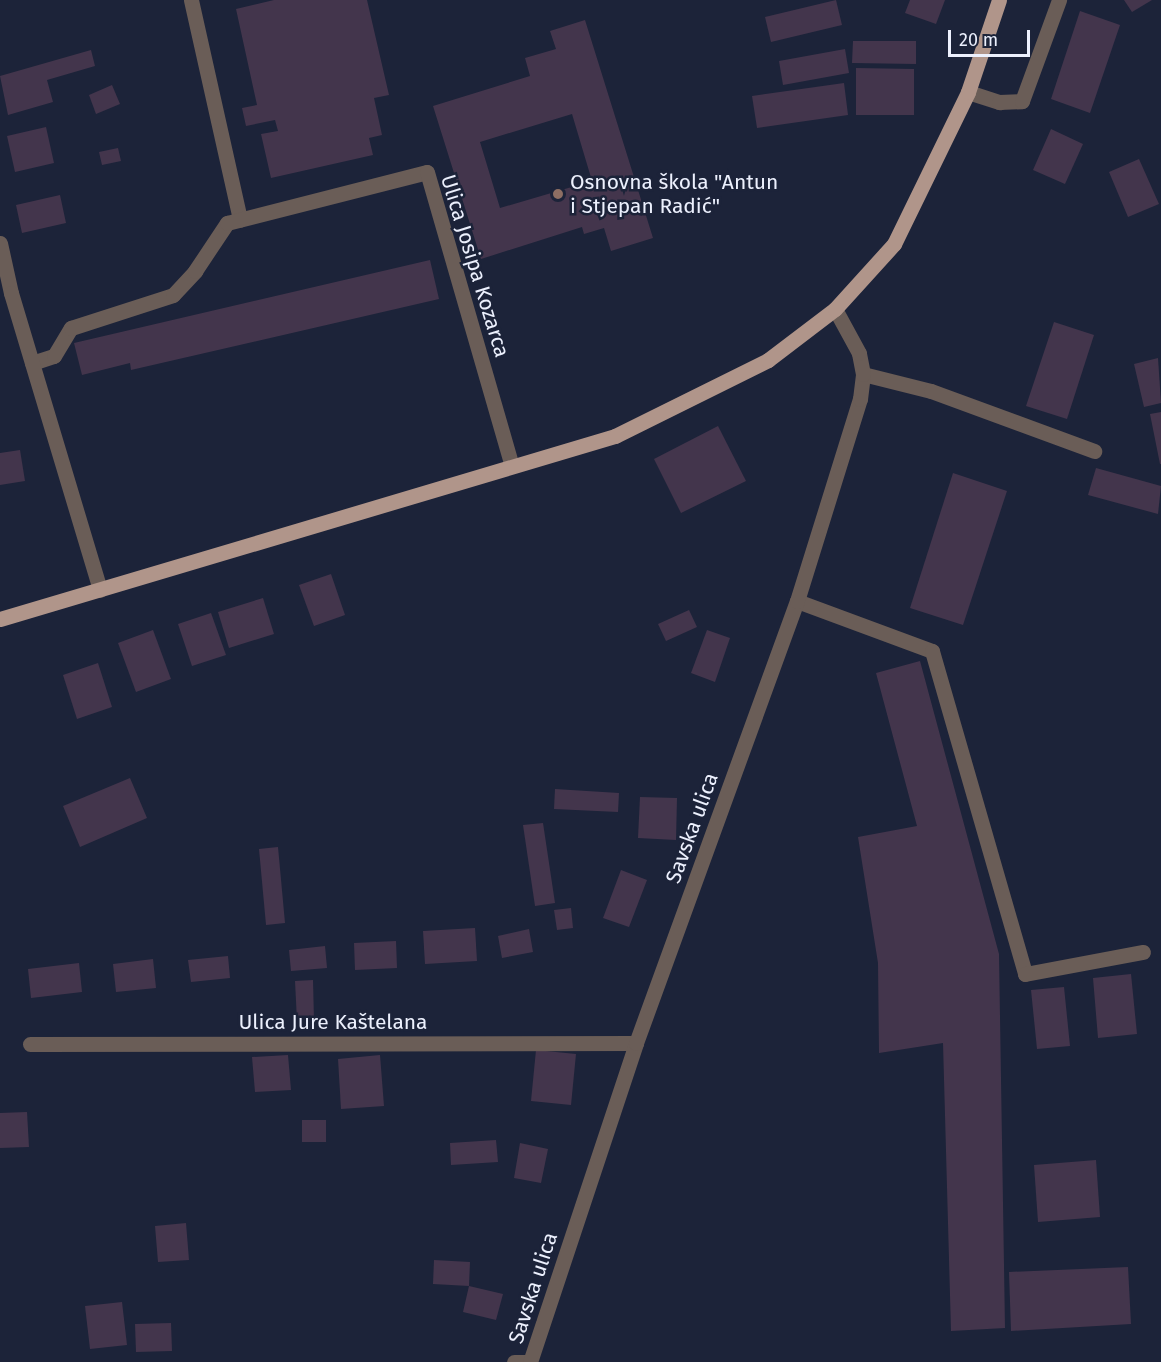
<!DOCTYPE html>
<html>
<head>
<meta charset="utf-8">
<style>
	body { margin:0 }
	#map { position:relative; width:1161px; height:1362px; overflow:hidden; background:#1c2339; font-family:"Fira Sans",sans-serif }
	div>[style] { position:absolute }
	.building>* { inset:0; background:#43354c }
	.lane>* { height:15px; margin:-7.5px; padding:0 7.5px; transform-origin:7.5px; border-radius:7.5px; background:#6a5d57 }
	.street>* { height:15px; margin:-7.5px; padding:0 7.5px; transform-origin:7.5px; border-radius:7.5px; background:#6a5d57 }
	.primary>* { height:15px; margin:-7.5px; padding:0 7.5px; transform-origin:7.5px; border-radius:7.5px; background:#b0958a }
	.dots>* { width:16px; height:16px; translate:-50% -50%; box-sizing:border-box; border:3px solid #1c2339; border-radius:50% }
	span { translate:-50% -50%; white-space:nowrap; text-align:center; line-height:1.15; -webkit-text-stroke:5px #1c2339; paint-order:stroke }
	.poi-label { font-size:21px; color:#ecf0fd }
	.left { translate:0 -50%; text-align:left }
	.street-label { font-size:21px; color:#ecf0fd }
	.scale { position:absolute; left:948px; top:30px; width:82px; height:27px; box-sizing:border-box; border:3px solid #ecf0fd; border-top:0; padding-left:8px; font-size:18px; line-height:21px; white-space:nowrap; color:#ecf0fd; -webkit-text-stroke:4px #1c2339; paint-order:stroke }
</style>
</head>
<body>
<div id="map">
	<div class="building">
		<div style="clip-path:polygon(274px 0,367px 0,389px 95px,374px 98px,382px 135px,369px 138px,373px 155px,271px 178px,261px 134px,278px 131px,275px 120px,246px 126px,242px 108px,257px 105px,236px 9px)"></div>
		<div style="clip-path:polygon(836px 0,842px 25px,771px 42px,765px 17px)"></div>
		<div style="clip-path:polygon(910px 0,945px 0,936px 24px,905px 13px)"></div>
		<div style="clip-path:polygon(1124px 0,1152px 0,1132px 12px)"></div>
		<div style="clip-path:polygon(1080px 11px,1120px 25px,1090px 113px,1051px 99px)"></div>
		<div style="clip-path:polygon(evenodd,585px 20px,653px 238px,611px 251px,604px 228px,584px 234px,582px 227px,481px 259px,433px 106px,530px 76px,525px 58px,556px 49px,550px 31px,585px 20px,572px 114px,592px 181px,500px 208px,480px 142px,572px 114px)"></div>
		<div style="clip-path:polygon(853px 41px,916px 41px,916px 64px,852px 63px)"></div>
		<div style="clip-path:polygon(845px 49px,849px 73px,783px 85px,779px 61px)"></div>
		<div style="clip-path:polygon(91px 50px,95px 66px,47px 80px,53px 102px,8px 115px,0 76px)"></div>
		<div style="clip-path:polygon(856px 68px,914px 69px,914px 115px,856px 115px)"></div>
		<div style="clip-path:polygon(844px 83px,848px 115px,757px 128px,752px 96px)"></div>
		<div style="clip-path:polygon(112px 85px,120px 104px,96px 114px,89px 95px)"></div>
		<div style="clip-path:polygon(46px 127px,54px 163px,15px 172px,7px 136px)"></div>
		<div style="clip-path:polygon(1051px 129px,1083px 144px,1065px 184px,1033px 170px)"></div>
		<div style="clip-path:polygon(118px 148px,121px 161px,102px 165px,99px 152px)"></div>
		<div style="clip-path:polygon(1139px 159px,1159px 204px,1128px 217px,1109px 172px)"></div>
		<div style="clip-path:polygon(60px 195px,66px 223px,22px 233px,16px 205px)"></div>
		<div style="clip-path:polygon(430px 260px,439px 299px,131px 370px,130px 363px,82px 375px,74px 343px)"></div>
		<div style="clip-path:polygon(1054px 322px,1094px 335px,1067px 419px,1026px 406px)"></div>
		<div style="clip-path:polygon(1158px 358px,1161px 403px,1144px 407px,1134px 364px)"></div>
		<div style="clip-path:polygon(1161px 412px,1161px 464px,1160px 464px,1150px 414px)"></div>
		<div style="clip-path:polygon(718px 426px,746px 481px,681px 513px,654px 459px)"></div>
		<div style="clip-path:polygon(20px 450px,25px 481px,0 485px,0 453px)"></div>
		<div style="clip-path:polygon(1096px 468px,1161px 486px,1158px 514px,1088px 495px)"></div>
		<div style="clip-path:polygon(953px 473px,1007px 491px,963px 625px,910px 608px)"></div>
		<div style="clip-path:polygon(331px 574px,345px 615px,314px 626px,299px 585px)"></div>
		<div style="clip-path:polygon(263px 598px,274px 634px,229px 648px,218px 612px)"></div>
		<div style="clip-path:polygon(689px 610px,697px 627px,666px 641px,658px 624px)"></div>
		<div style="clip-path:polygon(211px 613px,226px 655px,192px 666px,178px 624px)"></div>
		<div style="clip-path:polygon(153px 630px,171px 679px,136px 692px,118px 643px)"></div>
		<div style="clip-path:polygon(707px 630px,730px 638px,715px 682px,691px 673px)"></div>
		<div style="clip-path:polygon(920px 661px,999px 954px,1005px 1328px,951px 1331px,943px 1043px,879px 1053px,878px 963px,858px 837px,917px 826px,876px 673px)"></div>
		<div style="clip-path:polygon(98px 663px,112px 707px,77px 719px,63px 675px)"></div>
		<div style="clip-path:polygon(130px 778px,147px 818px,80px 847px,63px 806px)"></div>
		<div style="clip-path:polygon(555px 789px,619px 793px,618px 812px,554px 809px)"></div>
		<div style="clip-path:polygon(640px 797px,677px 798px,676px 840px,638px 838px)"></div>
		<div style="clip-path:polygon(543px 823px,555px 903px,535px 906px,523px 825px)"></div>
		<div style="clip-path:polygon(278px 847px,285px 923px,266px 925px,259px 849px)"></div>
		<div style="clip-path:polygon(621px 870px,647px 880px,629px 927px,603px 918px)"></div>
		<div style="clip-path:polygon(571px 908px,573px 928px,557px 930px,554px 910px)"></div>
		<div style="clip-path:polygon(475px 928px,477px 961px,425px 964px,423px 931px)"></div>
		<div style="clip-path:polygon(529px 929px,533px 952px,502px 958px,498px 936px)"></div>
		<div style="clip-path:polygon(396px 941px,397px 968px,355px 970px,354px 943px)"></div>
		<div style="clip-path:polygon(325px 946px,327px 968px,291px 971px,289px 950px)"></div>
		<div style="clip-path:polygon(228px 956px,230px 978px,191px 982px,188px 960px)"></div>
		<div style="clip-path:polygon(153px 959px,156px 988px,116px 992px,113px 964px)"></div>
		<div style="clip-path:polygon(79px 963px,82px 992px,31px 998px,28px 969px)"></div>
		<div style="clip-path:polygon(1131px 974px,1137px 1034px,1098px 1038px,1093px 978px)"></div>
		<div style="clip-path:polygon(313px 980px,314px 1020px,297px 1021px,295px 981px)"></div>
		<div style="clip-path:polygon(1064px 987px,1070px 1046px,1037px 1049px,1031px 990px)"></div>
		<div style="clip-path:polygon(536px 1050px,576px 1054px,571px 1105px,531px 1101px)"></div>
		<div style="clip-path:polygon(288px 1055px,291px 1090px,255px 1092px,252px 1057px)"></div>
		<div style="clip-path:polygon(380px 1055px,384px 1106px,341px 1109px,338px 1059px)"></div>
		<div style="clip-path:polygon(27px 1112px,29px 1147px,0 1148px,0 1113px)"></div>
		<div style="clip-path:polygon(302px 1120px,326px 1120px,326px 1142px,302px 1142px)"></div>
		<div style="clip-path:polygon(496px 1140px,498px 1162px,451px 1165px,450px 1143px)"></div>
		<div style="clip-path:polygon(520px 1143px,548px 1149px,541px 1183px,514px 1178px)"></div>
		<div style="clip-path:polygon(1096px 1160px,1100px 1217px,1038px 1222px,1034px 1165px)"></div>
		<div style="clip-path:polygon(186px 1223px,189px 1260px,158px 1262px,155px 1226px)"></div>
		<div style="clip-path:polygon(434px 1260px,470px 1262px,469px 1286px,433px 1284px)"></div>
		<div style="clip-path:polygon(1128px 1267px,1131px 1324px,1011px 1331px,1009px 1272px)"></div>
		<div style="clip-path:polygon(469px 1286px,503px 1294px,496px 1320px,463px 1312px)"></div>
		<div style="clip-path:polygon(122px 1302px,127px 1345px,90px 1349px,85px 1306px)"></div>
		<div style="clip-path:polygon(171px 1323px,172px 1351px,136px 1352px,135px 1324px)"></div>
	</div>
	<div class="lane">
		<div style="left:191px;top:0;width:225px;rotate:77.4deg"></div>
		<div style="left:968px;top:92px;width:33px;rotate:18deg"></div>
		<div style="left:999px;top:102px;width:23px;rotate:-2deg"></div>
		<div style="left:1022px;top:101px;width:108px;rotate:-69.9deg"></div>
		<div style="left:32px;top:363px;width:23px;rotate:-18deg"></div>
		<div style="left:54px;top:356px;width:33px;rotate:-59deg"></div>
		<div style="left:71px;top:328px;width:107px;rotate:-17.9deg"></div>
		<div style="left:173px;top:295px;width:33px;rotate:-47deg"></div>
		<div style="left:195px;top:271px;width:58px;rotate:-56.3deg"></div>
		<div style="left:227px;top:223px;width:206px;rotate:-14.3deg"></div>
		<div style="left:427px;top:172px;width:306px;rotate:73.9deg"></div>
		<div style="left:863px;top:374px;width:70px;rotate:14deg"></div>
		<div style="left:931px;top:391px;width:174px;rotate:20.2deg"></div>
		<div style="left:797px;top:601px;width:144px;rotate:20.3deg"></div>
		<div style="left:932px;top:651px;width:336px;rotate:73.9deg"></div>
		<div style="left:1025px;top:974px;width:120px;rotate:-10.6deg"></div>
	</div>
	<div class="street">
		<div style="left:0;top:243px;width:51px;rotate:77.6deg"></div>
		<div style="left:11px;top:293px;width:310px;rotate:73.3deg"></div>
		<div style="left:30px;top:1044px;width:606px;rotate:-0.09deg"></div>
		<div style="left:514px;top:1362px;width:16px"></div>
		<div style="left:530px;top:1362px;width:336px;rotate:-71.6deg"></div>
		<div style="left:636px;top:1043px;width:470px;rotate:-70deg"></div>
		<div style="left:797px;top:601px;width:212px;rotate:-72.7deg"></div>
		<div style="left:860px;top:399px;width:25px;rotate:-83deg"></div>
		<div style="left:863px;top:374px;width:21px;rotate:-101deg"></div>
		<div style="left:859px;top:353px;width:50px;rotate:-118.6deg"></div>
	</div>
	<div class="primary">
		<div style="left:0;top:619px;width:642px;rotate:-16.57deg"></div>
		<div style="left:615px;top:436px;width:171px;rotate:-26.4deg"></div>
		<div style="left:768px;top:360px;width:84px;rotate:-37.3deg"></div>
		<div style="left:835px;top:309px;width:88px;rotate:-47.8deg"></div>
		<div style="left:894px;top:244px;width:169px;rotate:-64deg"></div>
		<div style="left:968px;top:92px;width:97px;rotate:-71.4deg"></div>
	</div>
	<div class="dots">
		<div style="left:558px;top:194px;background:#8d6e63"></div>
	</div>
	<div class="poi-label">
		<span class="left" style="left:570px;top:194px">Osnovna škola "Antun<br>i Stjepan Radić"</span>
	</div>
	<div class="street-label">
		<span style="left:475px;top:266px;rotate:73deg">Ulica Josipa Kozarca</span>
		<span style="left:692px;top:828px;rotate:-70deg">Savska ulica</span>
		<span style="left:333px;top:1022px">Ulica Jure Kaštelana</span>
		<span style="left:533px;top:1288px;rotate:-72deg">Savska ulica</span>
	</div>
	<div class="scale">20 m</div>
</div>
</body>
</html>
